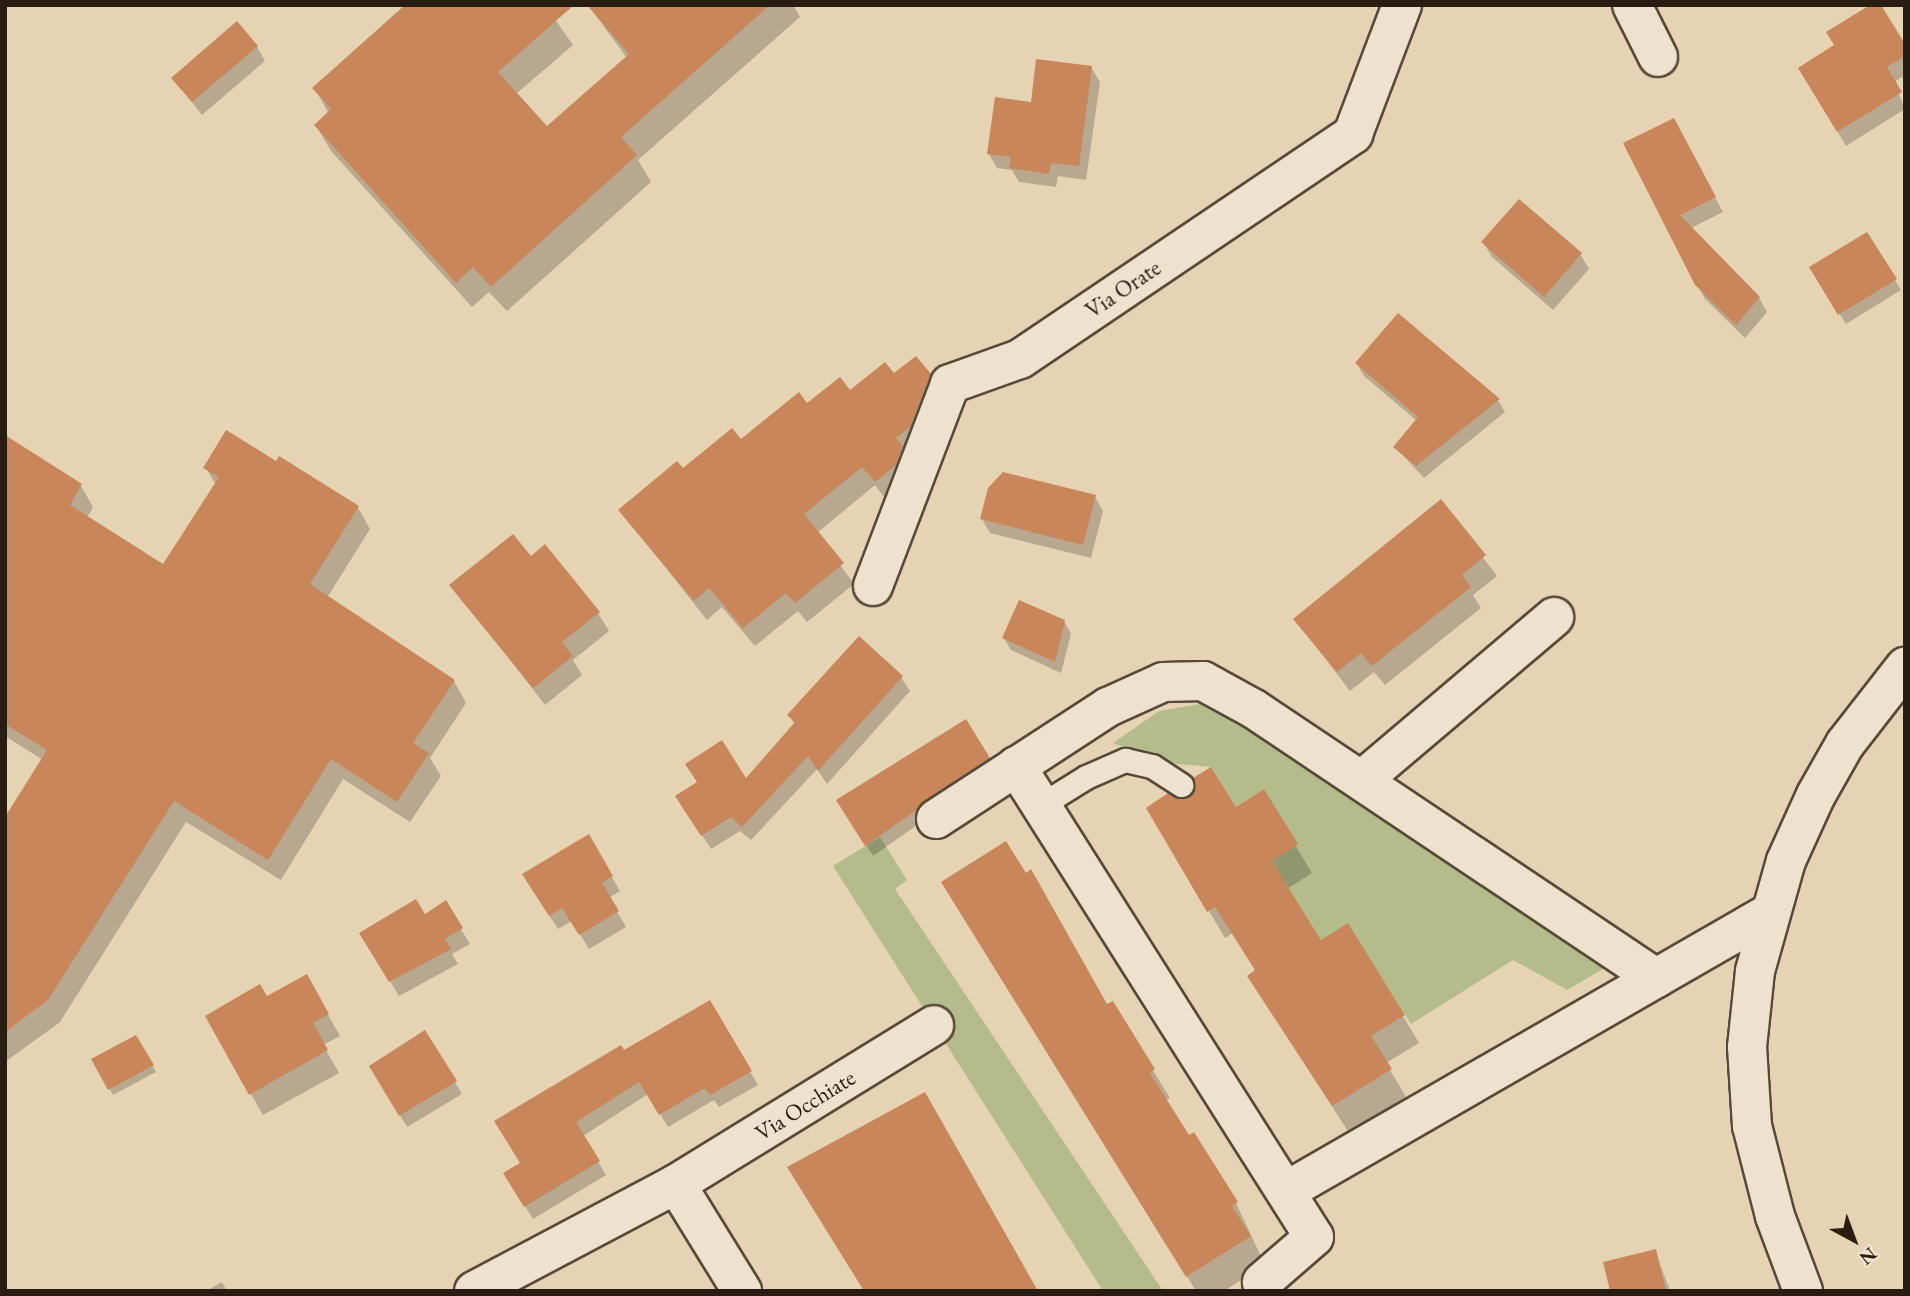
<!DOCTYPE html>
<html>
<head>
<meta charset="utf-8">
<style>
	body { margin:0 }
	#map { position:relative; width:1910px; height:1296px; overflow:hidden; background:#e5d3b3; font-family:"EB Garamond",serif }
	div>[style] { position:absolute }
	.green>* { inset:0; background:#b5bc8c }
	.shadow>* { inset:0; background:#0003 }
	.building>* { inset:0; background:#c9865b }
	.roads { filter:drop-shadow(2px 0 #574a3a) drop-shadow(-2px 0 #574a3a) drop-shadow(0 2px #574a3a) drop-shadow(0 -2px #574a3a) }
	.service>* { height:23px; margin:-11.5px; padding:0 11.5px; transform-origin:11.5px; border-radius:11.5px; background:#eee2ce }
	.minor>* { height:38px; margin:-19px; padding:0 19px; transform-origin:19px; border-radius:19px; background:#eee2ce }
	span { translate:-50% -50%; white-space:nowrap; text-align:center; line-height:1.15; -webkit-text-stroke:5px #eee2ce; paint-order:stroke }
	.street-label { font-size:23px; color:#281d12 }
	.frame { position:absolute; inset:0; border:7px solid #281d12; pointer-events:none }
	.north { position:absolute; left:1819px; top:1205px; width:70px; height:70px; -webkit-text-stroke:5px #eee2ce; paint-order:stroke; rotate:139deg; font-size:19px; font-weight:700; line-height:28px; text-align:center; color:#281d12 }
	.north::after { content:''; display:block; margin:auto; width:24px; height:32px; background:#281d12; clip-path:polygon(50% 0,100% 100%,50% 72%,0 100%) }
</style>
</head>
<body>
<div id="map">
	<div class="green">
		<div style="clip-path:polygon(1200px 704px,1236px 723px,1615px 962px,1567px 990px,1513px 960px,1411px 1024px,1348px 924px,1321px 940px,1272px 861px,1264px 789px,1236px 807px,1211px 767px,1170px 763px,1113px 743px,1159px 711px)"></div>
		<div style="clip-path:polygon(880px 837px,907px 880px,895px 889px,1163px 1291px,1103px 1291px,833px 866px)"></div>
	</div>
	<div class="shadow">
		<div style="clip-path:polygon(545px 5px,573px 45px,516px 94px,547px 129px,627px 58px,588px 5px,793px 5px,800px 17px,638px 160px,651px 182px,507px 311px,489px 292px,472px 307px,331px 151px,316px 126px,329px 114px,315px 89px)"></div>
		<div style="clip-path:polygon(257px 47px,265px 61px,202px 115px,173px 78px)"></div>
		<div style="clip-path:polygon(1905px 47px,1905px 75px,1894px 82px,1905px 109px,1846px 146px,1800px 69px)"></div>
		<div style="clip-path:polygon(1091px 67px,1100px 82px,1086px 180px,1058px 176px,1056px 187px,1019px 182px,1012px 170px,997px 168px,989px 154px,1032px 104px)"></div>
		<div style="clip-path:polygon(1681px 135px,1723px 212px,1691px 228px,1759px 298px,1767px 312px,1745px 338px,1705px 299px,1626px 144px)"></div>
		<div style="clip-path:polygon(1867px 234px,1901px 290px,1846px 324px,1811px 268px)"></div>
		<div style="clip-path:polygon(1483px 242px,1580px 254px,1589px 269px,1553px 310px,1492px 257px)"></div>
		<div style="clip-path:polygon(1357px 364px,1498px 400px,1505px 412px,1424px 478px,1395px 447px,1417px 421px,1364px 376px)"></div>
		<div style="clip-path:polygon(929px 375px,941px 396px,887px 501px,875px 485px,817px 533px,854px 584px,807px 622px,798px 611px,755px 646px,722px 607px,707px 620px,620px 510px,683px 471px,807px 406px,894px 376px)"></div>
		<div style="clip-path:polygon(5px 437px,81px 486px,93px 507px,87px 518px,164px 567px,216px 485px,206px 468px,276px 464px,358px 508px,370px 529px,327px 598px,454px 681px,466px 703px,430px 758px,441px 776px,410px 822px,343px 779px,281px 880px,186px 822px,60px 1022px,5px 1062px,5px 820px,43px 760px,5px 736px)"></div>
		<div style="clip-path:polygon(1095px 497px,1103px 511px,1091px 558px,990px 533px,982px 519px)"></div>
		<div style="clip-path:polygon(1441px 502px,1497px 576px,1473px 595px,1481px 608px,1385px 685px,1374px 672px,1350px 691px,1295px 619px)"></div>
		<div style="clip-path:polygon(530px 558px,598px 613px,609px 631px,573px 660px,582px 675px,545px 705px,452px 585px)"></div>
		<div style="clip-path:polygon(1064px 621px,1071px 634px,1061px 673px,1011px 650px,1004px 638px)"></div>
		<div style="clip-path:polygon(901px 677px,910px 691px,827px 784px,817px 769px,751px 840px,740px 831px,711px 849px,686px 811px,746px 780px,795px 725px,789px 715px)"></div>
		<div style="clip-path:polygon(965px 722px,995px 770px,873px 856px,838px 800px)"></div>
		<div style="clip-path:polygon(1263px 792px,1312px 873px,1287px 889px,1320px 943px,1403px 1016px,1419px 1043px,1386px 1063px,1406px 1097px,1349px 1133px,1249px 976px,1256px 972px,1233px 933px,1225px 938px,1148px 808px,1235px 809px)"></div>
		<div style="clip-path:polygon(588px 836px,620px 891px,609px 898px,626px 927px,589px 949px,572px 921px,558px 929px,532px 889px)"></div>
		<div style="clip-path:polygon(445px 903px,470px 944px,452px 954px,458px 964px,399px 996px,370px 948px)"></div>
		<div style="clip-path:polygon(959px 910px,1107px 1007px,1112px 1004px,1170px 1098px,1165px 1101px,1236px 1203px,1265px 1265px,1224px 1291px,1196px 1291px)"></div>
		<div style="clip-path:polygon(306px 976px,340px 1036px,323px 1045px,339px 1073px,263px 1115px,207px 1017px,267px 998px)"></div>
		<div style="clip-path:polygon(709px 1002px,758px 1085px,719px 1107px,714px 1100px,668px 1127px,648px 1094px,583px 1136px,606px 1175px,533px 1219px,505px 1174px,522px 1164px,624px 1053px)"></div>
		<div style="clip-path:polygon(425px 1032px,462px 1094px,407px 1127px,371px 1066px)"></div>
		<div style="clip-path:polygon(136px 1037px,156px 1072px,113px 1095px,93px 1059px)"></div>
		<div style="clip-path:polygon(1655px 1251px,1670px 1291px,1612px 1291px)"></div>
		<div style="clip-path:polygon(222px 1282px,227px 1291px,206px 1291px)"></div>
	</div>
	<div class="building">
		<div style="clip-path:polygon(405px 5px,574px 5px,498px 72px,547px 126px,629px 54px,587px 5px,770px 5px,621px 137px,637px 155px,491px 287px,473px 267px,456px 283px,314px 125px,331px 109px,312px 88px)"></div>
		<div style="clip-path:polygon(1870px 5px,1881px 5px,1905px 44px,1905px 56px,1887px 67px,1902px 92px,1837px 132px,1798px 68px,1834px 45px,1826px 32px)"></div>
		<div style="clip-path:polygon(237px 21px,258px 46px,192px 102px,171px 78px)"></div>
		<div style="clip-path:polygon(1036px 59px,1092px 66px,1079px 166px,1051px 163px,1049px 174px,1009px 168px,1011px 157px,987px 154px,995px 97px,1031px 102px)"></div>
		<div style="clip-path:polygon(1674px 118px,1716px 197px,1680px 215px,1760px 297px,1736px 325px,1695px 285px,1623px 143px)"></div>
		<div style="clip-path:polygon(1519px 199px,1582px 253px,1544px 297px,1481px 242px)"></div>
		<div style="clip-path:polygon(1867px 232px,1897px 279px,1838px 315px,1809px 267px)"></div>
		<div style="clip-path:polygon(1398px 313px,1500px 399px,1416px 466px,1393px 447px,1418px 417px,1355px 363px)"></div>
		<div style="clip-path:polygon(916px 356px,931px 374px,910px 427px,896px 438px,903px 446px,896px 465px,875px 482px,862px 467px,804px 514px,844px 563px,795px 603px,786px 593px,743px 628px,709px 588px,694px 601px,618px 510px,677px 461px,683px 468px,732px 428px,741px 439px,799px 392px,807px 403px,840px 377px,850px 390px,885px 362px,894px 373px)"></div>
		<div style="clip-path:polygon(226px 430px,276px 461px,279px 456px,359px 506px,310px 584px,455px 680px,413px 743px,429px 753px,397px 802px,331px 759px,268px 860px,174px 801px,48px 1000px,5px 1032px,5px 817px,47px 750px,5px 724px,5px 435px,82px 484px,70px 505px,163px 564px,219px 477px,203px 468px)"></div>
		<div style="clip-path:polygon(1003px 472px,1096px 495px,1083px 545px,980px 519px,988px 488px)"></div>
		<div style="clip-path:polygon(1441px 499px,1486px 555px,1462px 575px,1471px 587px,1372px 666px,1361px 653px,1337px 672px,1293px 619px)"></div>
		<div style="clip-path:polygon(513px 534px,531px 556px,545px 544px,600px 612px,562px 642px,573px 656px,533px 688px,449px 585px)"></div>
		<div style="clip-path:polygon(1019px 600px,1065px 620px,1055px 662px,1002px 638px)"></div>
		<div style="clip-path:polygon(859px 636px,903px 676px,818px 771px,808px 756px,742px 827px,731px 817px,701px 836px,675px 796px,697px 782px,685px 764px,722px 740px,746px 778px,795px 722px,787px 715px)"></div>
		<div style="clip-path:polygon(966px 719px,990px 758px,865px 846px,836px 800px)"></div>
		<div style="clip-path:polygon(1211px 767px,1236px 807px,1264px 789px,1298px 844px,1272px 861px,1321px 940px,1348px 923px,1405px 1015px,1371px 1036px,1392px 1069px,1332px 1106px,1247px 976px,1255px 970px,1215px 907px,1207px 912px,1146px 808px,1168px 793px,1188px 797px,1195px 786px,1193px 778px)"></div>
		<div style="clip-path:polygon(589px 834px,613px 876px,602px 883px,619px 911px,579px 935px,562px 908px,549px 916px,522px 874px)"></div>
		<div style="clip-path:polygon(1006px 841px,1026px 873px,1031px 869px,1107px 1004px,1113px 1001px,1155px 1069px,1150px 1073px,1189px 1135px,1194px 1132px,1238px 1202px,1232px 1206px,1251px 1236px,1186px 1277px,941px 882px)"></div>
		<div style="clip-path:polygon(416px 899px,425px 914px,446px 900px,463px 928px,445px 939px,451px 949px,389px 982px,359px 933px)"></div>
		<div style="clip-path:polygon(307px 974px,329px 1014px,313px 1023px,328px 1050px,249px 1095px,205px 1016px,260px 984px,267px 996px)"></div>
		<div style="clip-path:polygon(710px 1000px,752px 1071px,710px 1095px,705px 1088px,659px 1115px,639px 1082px,576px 1122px,600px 1161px,524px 1207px,503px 1173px,520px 1163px,494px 1121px,621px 1045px,624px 1050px)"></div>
		<div style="clip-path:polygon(425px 1030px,457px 1081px,399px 1116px,369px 1066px)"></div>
		<div style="clip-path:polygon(136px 1035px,154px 1065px,108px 1090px,91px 1059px)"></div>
		<div style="clip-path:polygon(925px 1092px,1038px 1291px,864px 1291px,787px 1167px)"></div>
		<div style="clip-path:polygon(1656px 1249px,1666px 1291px,1610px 1291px,1603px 1262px)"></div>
	</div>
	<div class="roads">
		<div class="service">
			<div style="left:1041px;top:805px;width:53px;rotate:-31.9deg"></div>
			<div style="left:1086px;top:777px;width:43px;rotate:-23.6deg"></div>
			<div style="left:1125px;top:760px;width:28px;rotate:13deg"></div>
			<div style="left:1152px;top:766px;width:35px;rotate:33deg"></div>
		</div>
		<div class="minor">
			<div style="left:1632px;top:5px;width:58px;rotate:63.4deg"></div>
			<div style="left:873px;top:586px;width:216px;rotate:-69.1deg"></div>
			<div style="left:950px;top:384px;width:74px;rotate:-19.7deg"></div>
			<div style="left:1020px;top:359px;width:402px;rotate:-34deg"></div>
			<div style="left:1353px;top:134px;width:138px;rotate:-69.2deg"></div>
			<div style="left:1016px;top:766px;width:557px;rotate:57.68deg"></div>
			<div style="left:1314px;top:1237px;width:69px;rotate:139.1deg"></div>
			<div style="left:1362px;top:780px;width:252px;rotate:-40.3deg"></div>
			<div style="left:936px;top:819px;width:205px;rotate:-33.1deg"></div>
			<div style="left:1108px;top:707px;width:60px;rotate:-24.4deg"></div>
			<div style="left:1163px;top:682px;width:40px;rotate:-1.4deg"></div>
			<div style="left:1203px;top:681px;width:58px;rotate:28.8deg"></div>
			<div style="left:1254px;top:709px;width:484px;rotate:33.8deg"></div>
			<div style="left:676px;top:1184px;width:126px;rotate:58.3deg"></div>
			<div style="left:1288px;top:1190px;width:557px;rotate:-29.92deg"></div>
			<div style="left:474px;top:1291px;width:229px;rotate:-27.9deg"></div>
			<div style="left:676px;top:1184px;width:303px;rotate:-31.6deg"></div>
			<div style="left:1803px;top:1291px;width:80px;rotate:-110.5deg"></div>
			<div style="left:1775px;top:1216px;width:93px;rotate:-104.3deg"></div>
			<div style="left:1752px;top:1126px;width:79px;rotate:-93.6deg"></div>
			<div style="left:1747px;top:1047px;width:76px;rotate:-84deg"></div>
			<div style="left:1755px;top:971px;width:114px;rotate:-74.3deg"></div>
			<div style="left:1786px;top:861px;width:72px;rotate:-65.6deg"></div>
			<div style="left:1816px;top:795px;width:59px;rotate:-60.4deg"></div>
			<div style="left:1845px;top:744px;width:98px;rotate:-52.1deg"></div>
		</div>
	</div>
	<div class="street-label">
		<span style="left:1123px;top:289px;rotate:-34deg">Via Orate</span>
		<span style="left:805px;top:1105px;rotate:-32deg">Via Occhiate</span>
	</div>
	<div class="frame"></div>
	<div class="north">N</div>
</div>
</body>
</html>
